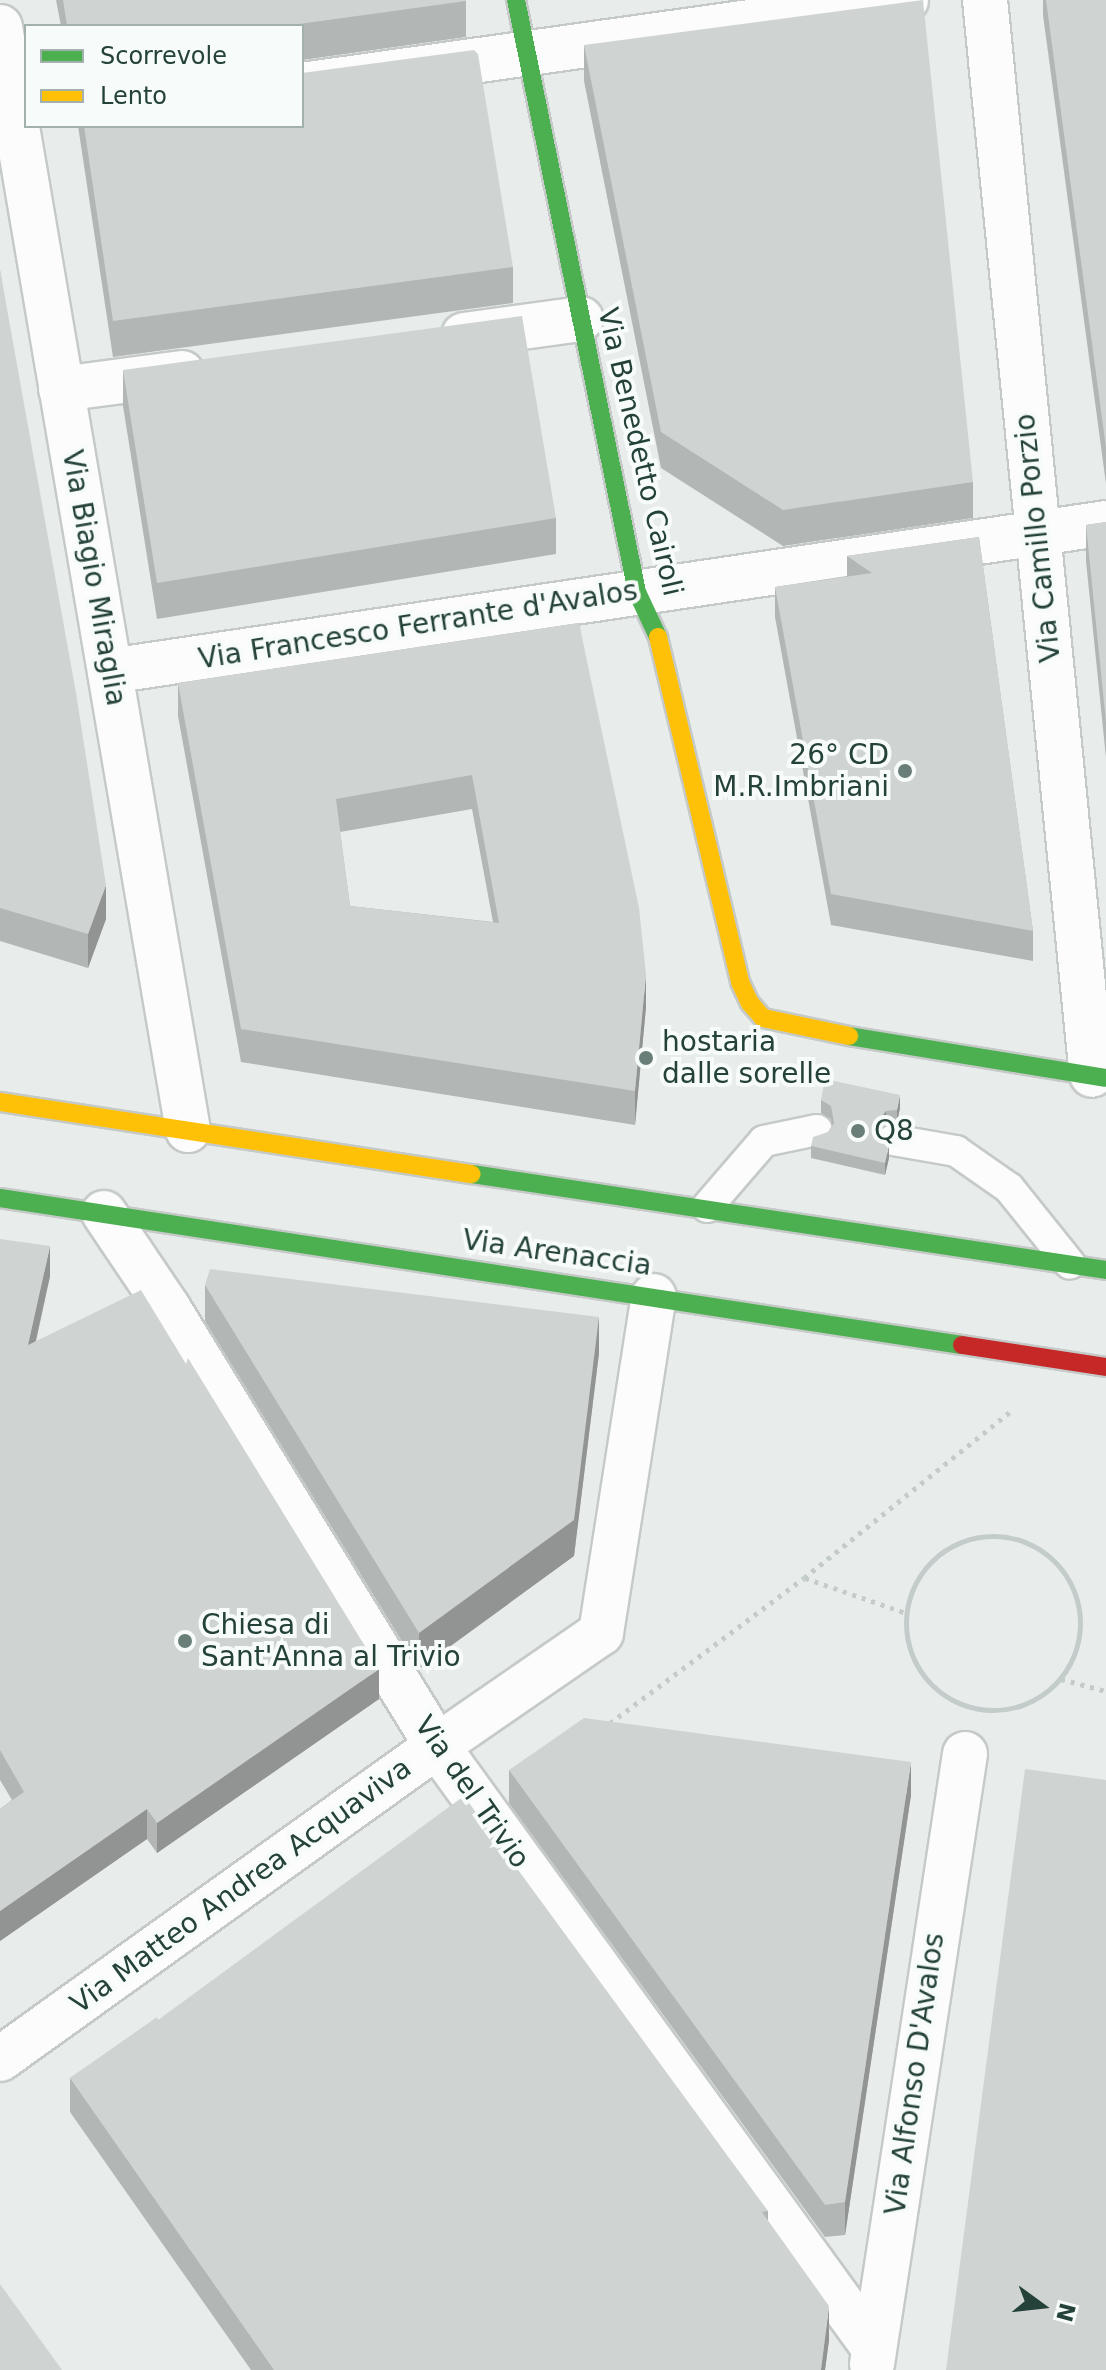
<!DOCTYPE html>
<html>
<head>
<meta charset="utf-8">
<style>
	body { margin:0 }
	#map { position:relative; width:1106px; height:2370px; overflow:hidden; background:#e8edeb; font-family:"DejaVu Sans",sans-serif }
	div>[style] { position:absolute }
	.path>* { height:5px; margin-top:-2.5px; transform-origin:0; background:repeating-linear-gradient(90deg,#c3ccca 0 4px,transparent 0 10px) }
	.path>.ring { margin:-2.5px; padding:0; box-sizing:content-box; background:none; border:5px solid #c3ccca; border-radius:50% }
	.roads { filter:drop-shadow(2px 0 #c5cac8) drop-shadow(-2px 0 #c5cac8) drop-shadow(0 2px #c5cac8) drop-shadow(0 -2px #c5cac8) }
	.lane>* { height:30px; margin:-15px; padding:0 15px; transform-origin:15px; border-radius:15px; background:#fcfcfc }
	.street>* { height:44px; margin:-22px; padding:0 22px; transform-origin:22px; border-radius:22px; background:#fcfcfc }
	.fast>* { height:18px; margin:-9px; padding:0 9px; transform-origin:9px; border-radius:9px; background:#4caf50 }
	.slow>* { height:18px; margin:-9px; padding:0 9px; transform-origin:9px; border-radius:9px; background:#ffc107 }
	.jam>* { height:18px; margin:-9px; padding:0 9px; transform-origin:9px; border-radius:9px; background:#c62828 }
	.wall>* { inset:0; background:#b2b6b5 }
	.shaded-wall>* { inset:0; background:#919493 }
	.building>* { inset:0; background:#cfd4d2 }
	.dots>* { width:22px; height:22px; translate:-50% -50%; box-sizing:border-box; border:4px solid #f7fbf9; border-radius:50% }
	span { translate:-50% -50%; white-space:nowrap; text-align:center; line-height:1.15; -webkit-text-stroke:8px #f7fbf9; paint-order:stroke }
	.street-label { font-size:28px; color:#24423a }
	.poi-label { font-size:28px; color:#24423a }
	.right { translate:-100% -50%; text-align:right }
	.left { translate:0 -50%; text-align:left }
	.legend { position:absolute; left:24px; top:24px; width:280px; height:104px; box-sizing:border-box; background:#f7fbf9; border:2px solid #a3b1ad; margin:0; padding:10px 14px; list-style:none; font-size:24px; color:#24423a }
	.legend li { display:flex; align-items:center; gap:16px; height:40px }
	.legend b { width:40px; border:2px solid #a3b1ad }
	.north { position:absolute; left:1002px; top:2266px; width:80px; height:80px; -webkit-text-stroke:6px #f7fbf9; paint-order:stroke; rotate:105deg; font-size:22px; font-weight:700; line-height:32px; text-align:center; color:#24423a }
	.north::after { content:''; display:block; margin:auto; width:28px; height:36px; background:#24423a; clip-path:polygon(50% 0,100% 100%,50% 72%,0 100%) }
</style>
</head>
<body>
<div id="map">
	<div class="path">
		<div class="ring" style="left:906px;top:1536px;width:169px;height:169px"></div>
		<div style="left:805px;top:1578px;width:107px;rotate:19.1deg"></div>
		<div style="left:1061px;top:1679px;width:47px;rotate:14.9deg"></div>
		<div style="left:610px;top:1723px;width:242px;rotate:-36.8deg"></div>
		<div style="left:804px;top:1578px;width:267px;rotate:-38.9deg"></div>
	</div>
	<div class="roads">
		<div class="lane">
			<div style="left:893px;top:1140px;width:64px;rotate:9.9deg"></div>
			<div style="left:956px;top:1151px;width:65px;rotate:34.9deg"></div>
			<div style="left:1009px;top:1188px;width:97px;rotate:51.2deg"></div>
			<div style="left:707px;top:1207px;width:87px;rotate:-49.2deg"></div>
			<div style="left:764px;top:1141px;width:54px;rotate:-11.7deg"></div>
		</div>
		<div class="street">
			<div style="left:985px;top:0;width:1080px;rotate:84.32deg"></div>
			<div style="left:0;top:27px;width:1119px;rotate:80.33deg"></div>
			<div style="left:302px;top:85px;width:610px;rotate:-8.01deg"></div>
			<div style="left:464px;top:335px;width:118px;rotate:-7.8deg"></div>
			<div style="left:61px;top:389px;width:122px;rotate:-7.5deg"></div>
			<div style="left:110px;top:671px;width:1007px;rotate:-8.45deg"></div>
			<div style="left:104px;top:1213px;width:115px;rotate:56deg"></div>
			<div style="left:168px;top:1308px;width:514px;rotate:58.44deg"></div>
			<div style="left:437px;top:1746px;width:744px;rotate:54.02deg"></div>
			<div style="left:0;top:2059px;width:538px;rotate:-35.61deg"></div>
			<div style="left:437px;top:1746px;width:199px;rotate:-34.6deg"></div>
			<div style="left:601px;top:1633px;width:341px;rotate:-81.1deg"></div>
			<div style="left:872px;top:2364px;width:617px;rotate:-81.33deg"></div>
		</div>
		<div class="fast">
			<div style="left:516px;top:0;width:604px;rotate:78.45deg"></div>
			<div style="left:637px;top:592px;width:50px;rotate:65deg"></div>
			<div style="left:849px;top:1036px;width:260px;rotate:9.3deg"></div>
			<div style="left:472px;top:1174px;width:641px;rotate:8.61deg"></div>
			<div style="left:0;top:1198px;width:973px;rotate:8.69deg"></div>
		</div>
		<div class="slow">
			<div style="left:658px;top:637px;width:355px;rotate:76.6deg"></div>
			<div style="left:740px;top:982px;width:23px;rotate:65deg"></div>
			<div style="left:750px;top:1003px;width:20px;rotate:49deg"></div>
			<div style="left:763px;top:1018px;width:88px;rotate:11.8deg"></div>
			<div style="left:0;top:1102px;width:477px;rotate:8.7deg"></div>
		</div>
		<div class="jam">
			<div style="left:962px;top:1345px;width:146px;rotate:8.7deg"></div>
		</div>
	</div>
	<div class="wall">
		<div style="clip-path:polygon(56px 0,466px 0,466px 37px,302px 60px,302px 26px,61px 26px)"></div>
		<div style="clip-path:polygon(1043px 0,1106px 0,1106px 484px,1043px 15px)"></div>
		<div style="clip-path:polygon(584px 45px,973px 482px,973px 518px,783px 546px,661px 468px,584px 81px)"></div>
		<div style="clip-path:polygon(78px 126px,302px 126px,513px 267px,513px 303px,113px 357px)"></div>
		<div style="clip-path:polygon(0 270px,106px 919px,88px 968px,0 941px)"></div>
		<div style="clip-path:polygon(123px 370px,556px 518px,556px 554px,157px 619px,123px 406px)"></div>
		<div style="clip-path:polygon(1106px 522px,1106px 758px,1086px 561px,1086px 525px)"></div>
		<div style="clip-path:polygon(979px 537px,1033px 931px,1033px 961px,831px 925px,775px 617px,775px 587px,847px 576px,847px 556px)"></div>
		<div style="clip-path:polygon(evenodd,579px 623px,646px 1007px,635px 1125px,241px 1062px,178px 716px,178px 683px,579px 623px,472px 809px,493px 922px,350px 906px,340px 832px,472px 809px)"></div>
		<div style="clip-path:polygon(821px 1100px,900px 1108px,897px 1122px,886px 1123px,877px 1135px,889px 1158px,885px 1175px,811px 1158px,811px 1146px,828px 1132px,832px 1126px,831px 1119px,821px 1113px)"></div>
		<div style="clip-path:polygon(0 1239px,50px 1276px,36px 1342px,379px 1699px,157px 1853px,147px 1839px,0 1941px,0 1809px,12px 1800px,0 1780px)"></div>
		<div style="clip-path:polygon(205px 1285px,599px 1353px,574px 1556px,419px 1669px,205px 1321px)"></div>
		<div style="clip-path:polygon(509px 1770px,911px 1795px,845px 2235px,825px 2237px,509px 1803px)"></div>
		<div style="clip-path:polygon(158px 2020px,768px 2211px,768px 2221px,829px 2340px,825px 2370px,251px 2370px,70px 2112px,70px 2078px)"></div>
	</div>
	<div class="shaded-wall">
		<div style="clip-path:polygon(106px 885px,106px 919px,88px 968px,88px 934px)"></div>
		<div style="clip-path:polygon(646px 974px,646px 1007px,635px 1125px,635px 1091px)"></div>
		<div style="clip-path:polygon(900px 1095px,900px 1108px,897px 1122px,897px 1110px)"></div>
		<div style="clip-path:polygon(886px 1111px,886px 1123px,876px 1136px,876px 1124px)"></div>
		<div style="clip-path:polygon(889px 1145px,889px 1158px,885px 1175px,885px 1163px)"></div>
		<div style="clip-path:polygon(50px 1246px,50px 1276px,28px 1375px,28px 1345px)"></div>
		<div style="clip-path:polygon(599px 1317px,599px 1353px,574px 1556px,419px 1669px,419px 1633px)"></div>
		<div style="clip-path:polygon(379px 1669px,379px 1699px,157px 1853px,157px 1823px)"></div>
		<div style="clip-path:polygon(911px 1762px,911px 1795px,845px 2235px,845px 2202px)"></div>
		<div style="clip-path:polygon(147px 1809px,147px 1839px,0 1941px,0 1911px)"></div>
		<div style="clip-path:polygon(829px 2306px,829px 2340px,825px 2370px,821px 2370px)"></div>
	</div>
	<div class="building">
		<div style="clip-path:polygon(63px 0,466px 0,466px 1px,299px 24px,294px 26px,67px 26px)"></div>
		<div style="clip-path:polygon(923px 0,973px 482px,783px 510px,661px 432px,584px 45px)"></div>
		<div style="clip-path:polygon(1046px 0,1106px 0,1106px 448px)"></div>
		<div style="clip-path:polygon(474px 50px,478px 54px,513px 267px,113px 321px,84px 126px,302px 126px,302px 73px)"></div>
		<div style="clip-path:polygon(0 270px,76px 693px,106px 885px,88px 934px,0 908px)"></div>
		<div style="clip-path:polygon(522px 316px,556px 518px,157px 583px,123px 370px)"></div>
		<div style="clip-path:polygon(1106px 522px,1106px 722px,1086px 525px)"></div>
		<div style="clip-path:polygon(979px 537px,1033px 931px,831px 894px,775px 587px,872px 573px,847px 556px)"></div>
		<div style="clip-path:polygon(evenodd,579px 623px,639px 908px,646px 974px,635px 1091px,241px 1029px,178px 683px,579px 623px,472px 775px,499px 923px,350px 906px,336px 799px,472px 775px)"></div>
		<div style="clip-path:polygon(825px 1079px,900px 1095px,897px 1110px,886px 1111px,876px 1124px,876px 1135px,889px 1145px,885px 1163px,811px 1146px,813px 1137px,828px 1132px,834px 1123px,831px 1106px,821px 1100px)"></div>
		<div style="clip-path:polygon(0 1239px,50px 1246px,28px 1345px,141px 1290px,186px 1364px,188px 1358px,379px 1669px,157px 1823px,147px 1809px,0 1911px,0 1809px,24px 1792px,0 1750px)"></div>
		<div style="clip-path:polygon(210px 1269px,599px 1317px,574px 1520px,419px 1633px,205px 1285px)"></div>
		<div style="clip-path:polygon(584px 1718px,911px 1762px,845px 2202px,825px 2205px,509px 1770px)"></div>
		<div style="clip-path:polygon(1025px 1769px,1106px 1780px,1106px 2370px,946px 2370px)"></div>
		<div style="clip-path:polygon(464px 1796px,768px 2211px,762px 2212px,829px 2306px,821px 2370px,274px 2370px,70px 2078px,157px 2017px,158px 2020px)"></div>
		<div style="clip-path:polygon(0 2284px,62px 2370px,0 2370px)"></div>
	</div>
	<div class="dots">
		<div style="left:905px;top:771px;background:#697e78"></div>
		<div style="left:646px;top:1058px;background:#697e78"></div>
		<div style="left:858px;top:1131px;background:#697e78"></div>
		<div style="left:185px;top:1641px;background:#697e78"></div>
	</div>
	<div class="street-label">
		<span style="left:640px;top:452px;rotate:77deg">Via Benedetto Cairoli</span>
		<span style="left:1038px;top:538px;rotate:-96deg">Via Camillo Porzio</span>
		<span style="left:94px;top:578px;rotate:80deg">Via Biagio Miraglia</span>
		<span style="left:418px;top:625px;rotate:-9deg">Via Francesco Ferrante d'Avalos</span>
		<span style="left:557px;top:1253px;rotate:8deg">Via Arenaccia</span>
		<span style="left:472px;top:1792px;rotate:55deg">Via del Trivio</span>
		<span style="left:241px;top:1886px;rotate:-36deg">Via Matteo Andrea Acquaviva</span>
		<span style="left:915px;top:2074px;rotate:-82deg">Via Alfonso D'Avalos</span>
	</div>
	<div class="poi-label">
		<span class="right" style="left:889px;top:771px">26° CD<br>M.R.Imbriani</span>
		<span class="left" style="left:662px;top:1058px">hostaria<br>dalle sorelle</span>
		<span class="left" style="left:874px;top:1131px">Q8</span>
		<span class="left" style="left:201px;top:1641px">Chiesa di<br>Sant'Anna al Trivio</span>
	</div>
	<ul class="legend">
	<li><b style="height:10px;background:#4caf50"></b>Scorrevole</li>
	<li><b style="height:10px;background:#ffc107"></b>Lento</li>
	</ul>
	<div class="north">N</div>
</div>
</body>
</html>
